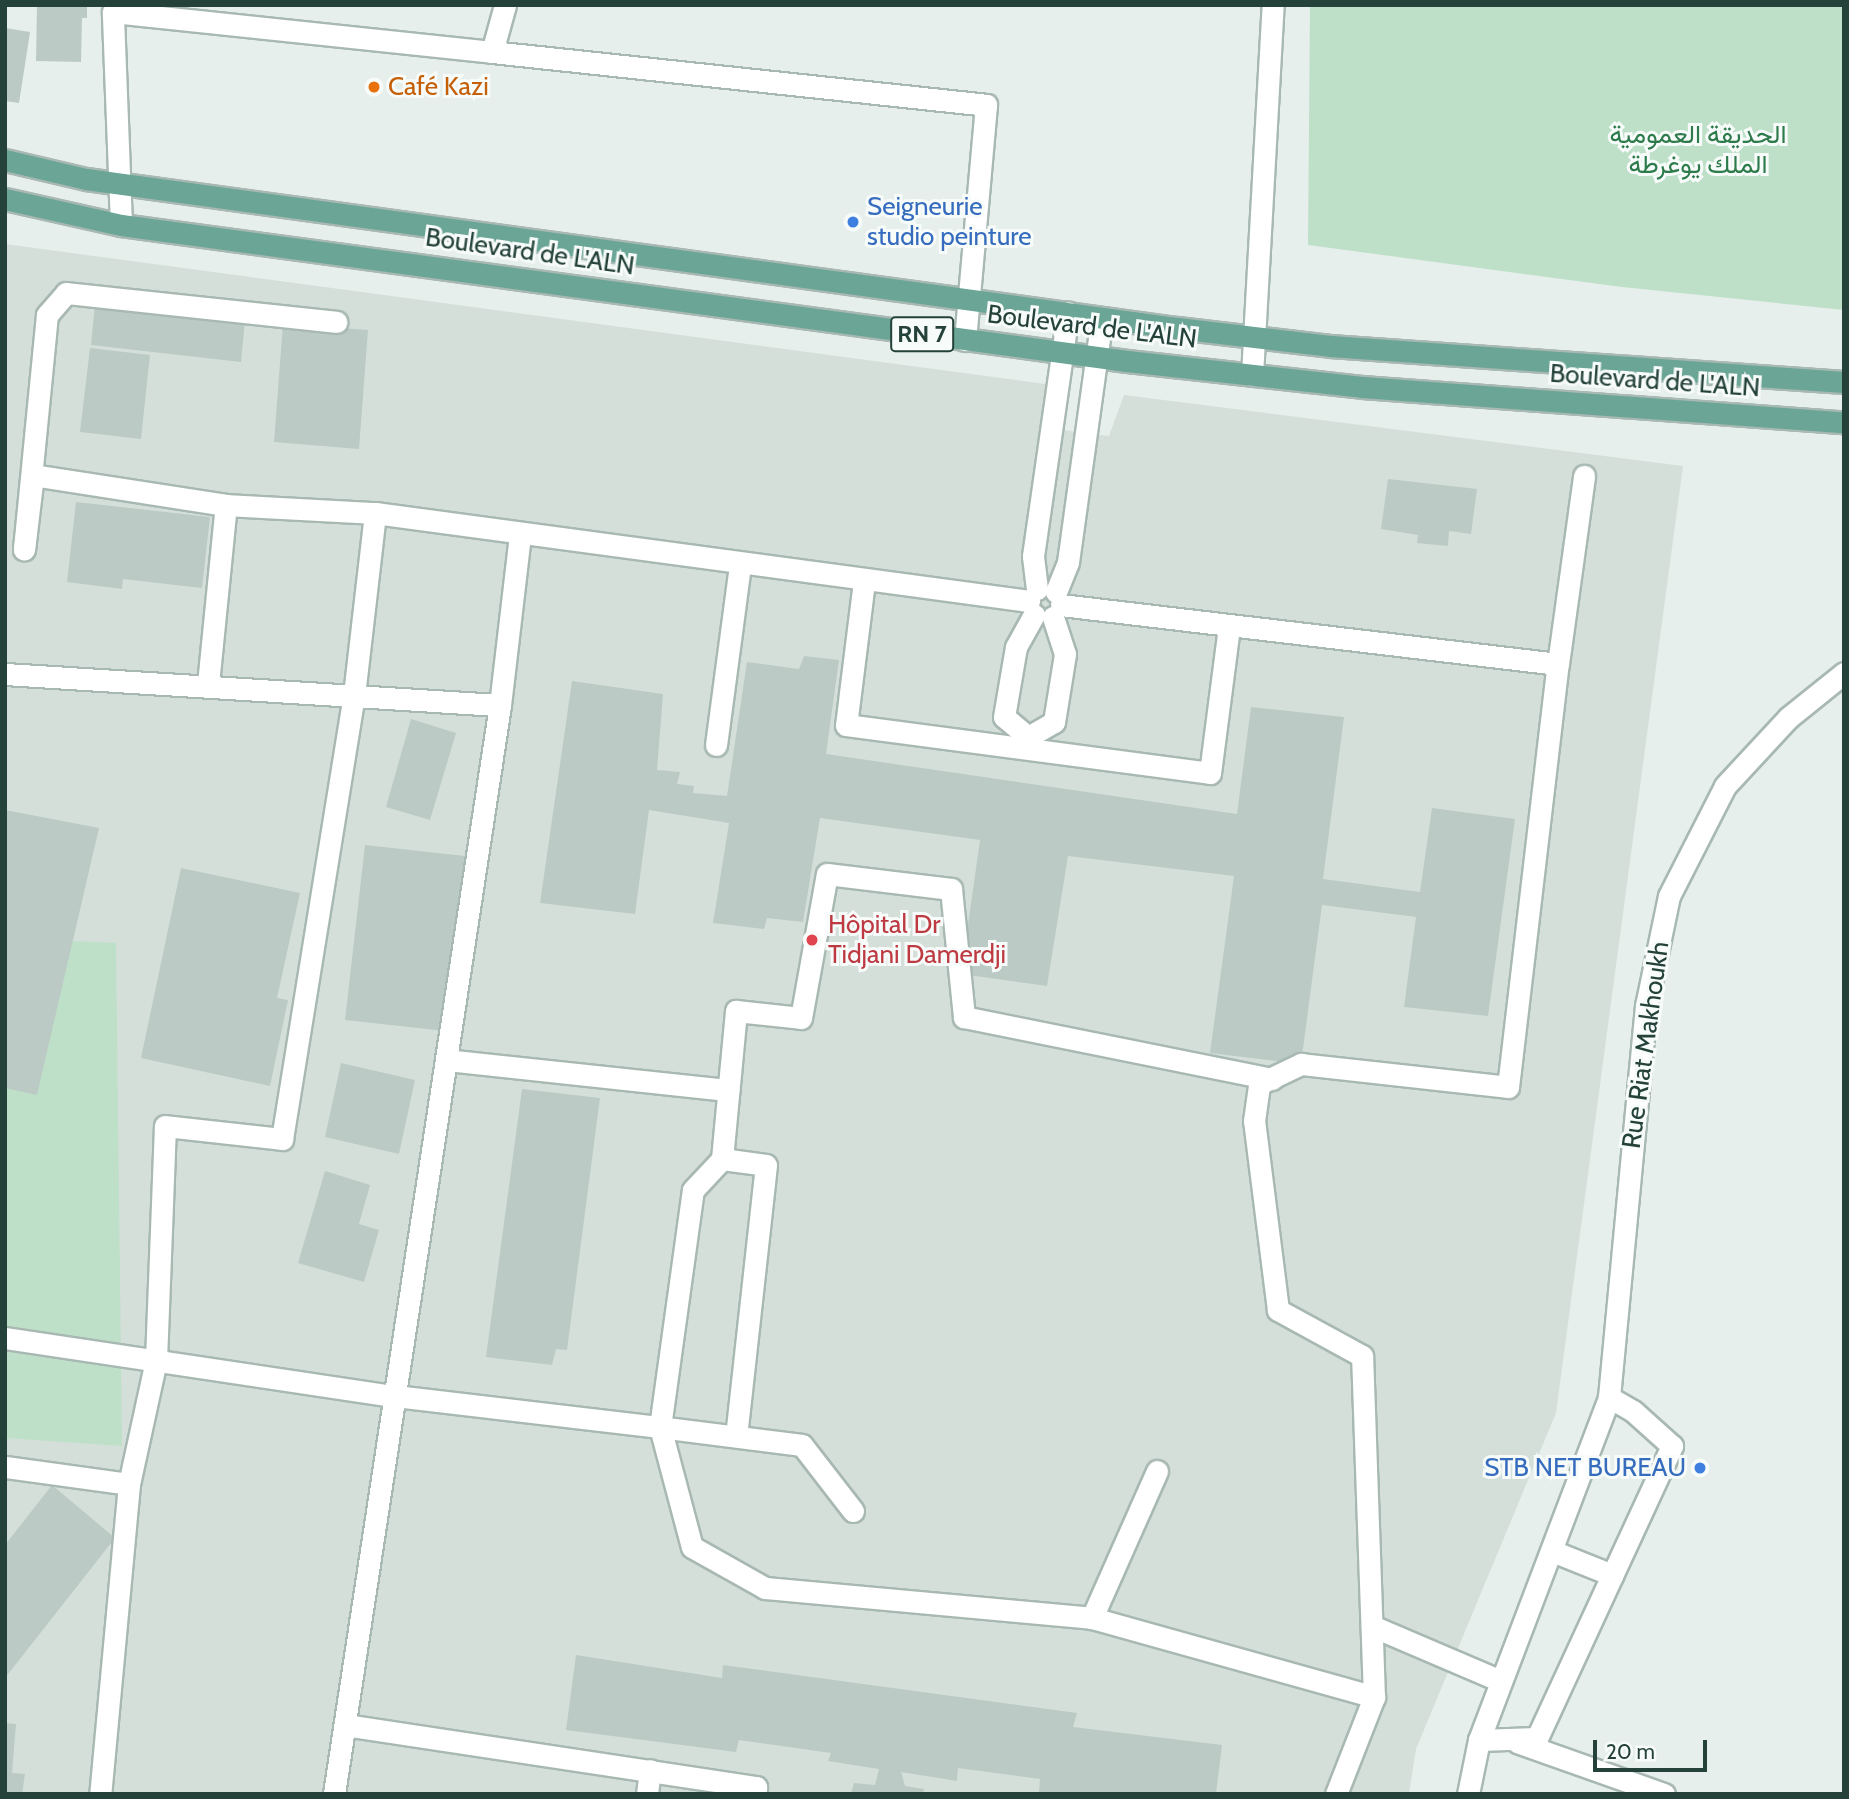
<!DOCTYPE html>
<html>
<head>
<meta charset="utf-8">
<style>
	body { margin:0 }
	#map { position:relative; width:1849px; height:1799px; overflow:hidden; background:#e6efeb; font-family:Cabin,Vazirmatn,sans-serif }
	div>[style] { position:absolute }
	.built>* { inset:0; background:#d4dfda }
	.green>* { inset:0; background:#bfe0c8 }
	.building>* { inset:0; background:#bbcac4 }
	.roads { filter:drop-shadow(2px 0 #a8b8b2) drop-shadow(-2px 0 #a8b8b2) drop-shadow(0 2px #a8b8b2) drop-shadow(0 -2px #a8b8b2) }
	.lane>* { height:21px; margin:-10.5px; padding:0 10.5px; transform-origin:10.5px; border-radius:10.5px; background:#fff }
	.street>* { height:21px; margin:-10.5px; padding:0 10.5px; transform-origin:10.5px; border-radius:10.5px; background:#fff }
	.primary>* { height:21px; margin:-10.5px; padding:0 10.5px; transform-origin:10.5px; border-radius:10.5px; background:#6aa596 }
	.dots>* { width:19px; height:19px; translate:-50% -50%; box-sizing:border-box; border:4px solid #f7fbf9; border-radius:50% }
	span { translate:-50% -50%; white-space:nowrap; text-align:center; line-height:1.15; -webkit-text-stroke:6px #f7fbf9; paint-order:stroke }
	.shield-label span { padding:2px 5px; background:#f7fbf9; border:2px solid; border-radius:5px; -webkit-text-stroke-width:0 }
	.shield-label { font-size:24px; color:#24423a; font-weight:700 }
	.food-label { font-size:26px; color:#c56008 }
	.left { translate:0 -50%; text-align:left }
	.park-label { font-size:26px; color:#2d7a4b }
	.shop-label { font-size:26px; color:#366cbe }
	.right { translate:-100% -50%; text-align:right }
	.street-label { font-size:26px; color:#24423a }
	.health-label { font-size:26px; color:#be3a42 }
	.frame { position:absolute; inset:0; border:7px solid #24423a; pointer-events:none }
	.scale { position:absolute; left:1593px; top:1740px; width:114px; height:32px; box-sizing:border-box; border:4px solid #24423a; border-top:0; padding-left:9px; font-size:21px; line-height:24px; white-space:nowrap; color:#24423a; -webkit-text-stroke:5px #f7fbf9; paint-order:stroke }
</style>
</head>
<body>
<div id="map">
	<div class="built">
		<div style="clip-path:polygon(5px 244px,1045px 384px,1055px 429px,1109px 436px,1124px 395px,1683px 466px,1556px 1413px,1416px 1749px,1409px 1794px,5px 1794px)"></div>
	</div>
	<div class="green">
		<div style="clip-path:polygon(1310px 5px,1844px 5px,1844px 310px,1622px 287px,1308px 245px)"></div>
		<div style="clip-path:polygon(5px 938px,116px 943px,122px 1446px,5px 1438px)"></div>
	</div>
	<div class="building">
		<div style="clip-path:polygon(37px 5px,87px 5px,87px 18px,82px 18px,81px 62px,36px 61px)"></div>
		<div style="clip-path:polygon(5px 28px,30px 32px,19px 103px,5px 101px)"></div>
		<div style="clip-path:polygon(95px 303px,245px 320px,241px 362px,91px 345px)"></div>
		<div style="clip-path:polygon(283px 324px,368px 330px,359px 449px,274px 442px)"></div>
		<div style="clip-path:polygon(90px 348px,150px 355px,141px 439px,80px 432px)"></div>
		<div style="clip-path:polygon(1388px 479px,1477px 489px,1471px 534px,1449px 531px,1448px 546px,1417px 543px,1418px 535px,1381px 529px)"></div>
		<div style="clip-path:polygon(76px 502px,210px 517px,202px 588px,123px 579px,122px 589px,67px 582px)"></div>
		<div style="clip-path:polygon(804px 656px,839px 660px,826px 754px,1237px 814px,1251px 707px,1344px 717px,1323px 879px,1420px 892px,1432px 808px,1515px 819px,1488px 1016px,1404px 1007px,1416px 917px,1322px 905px,1301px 1064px,1210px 1053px,1234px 876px,1068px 856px,1047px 986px,961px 974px,980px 840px,820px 818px,803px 922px,767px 918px,764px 929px,713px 923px,729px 823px,649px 810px,635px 914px,540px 903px,572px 681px,663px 694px,657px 770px,680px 772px,677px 784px,694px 786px,693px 793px,727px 796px,747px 662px,799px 669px)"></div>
		<div style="clip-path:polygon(411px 719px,456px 733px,430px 820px,386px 807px)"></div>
		<div style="clip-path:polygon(5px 810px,99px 828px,37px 1095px,5px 1088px)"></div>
		<div style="clip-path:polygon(365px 845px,465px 856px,445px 1031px,345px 1020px)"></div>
		<div style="clip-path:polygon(181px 868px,300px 893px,277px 998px,288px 1000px,270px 1086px,141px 1058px)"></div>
		<div style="clip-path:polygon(341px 1063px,415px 1080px,399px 1154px,325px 1137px)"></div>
		<div style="clip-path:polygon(522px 1089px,600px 1098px,567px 1350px,556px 1349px,552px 1365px,486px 1357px)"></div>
		<div style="clip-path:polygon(325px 1171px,370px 1185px,359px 1224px,379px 1230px,364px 1282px,298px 1263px)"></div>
		<div style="clip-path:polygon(52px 1485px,115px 1538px,5px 1678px,5px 1545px)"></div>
		<div style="clip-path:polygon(576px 1655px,722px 1678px,723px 1665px,1077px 1713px,1073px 1727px,1222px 1745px,1216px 1794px,1046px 1794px,1039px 1793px,1040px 1779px,958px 1768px,957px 1781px,901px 1772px,905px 1786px,924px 1789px,923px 1794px,851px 1794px,854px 1783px,875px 1785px,879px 1769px,828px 1761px,831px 1753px,739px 1740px,736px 1752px,566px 1730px)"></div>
		<div style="clip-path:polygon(5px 1723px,16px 1724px,12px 1773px,25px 1774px,22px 1794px,5px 1794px)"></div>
	</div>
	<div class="roads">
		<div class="lane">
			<div style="left:226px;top:505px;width:149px;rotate:3.1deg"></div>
			<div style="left:375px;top:513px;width:660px;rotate:7.66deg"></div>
			<div style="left:864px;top:581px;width:145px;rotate:97.1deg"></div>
			<div style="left:846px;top:725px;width:367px;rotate:7.5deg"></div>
			<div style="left:1210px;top:773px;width:147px;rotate:-82.6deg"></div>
			<div style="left:1037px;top:589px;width:33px;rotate:-97deg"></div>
			<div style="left:1033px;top:556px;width:246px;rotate:-81.8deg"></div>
			<div style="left:1056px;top:592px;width:32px;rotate:-68deg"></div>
			<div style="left:1068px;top:562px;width:246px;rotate:-82.1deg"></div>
			<div style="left:1061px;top:605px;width:500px;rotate:6.77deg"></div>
			<div style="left:1558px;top:664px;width:190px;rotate:-82.1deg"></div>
			<div style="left:5px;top:674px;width:496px;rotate:3.6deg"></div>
			<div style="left:500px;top:705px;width:1102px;rotate:98.67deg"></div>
			<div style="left:208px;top:684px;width:180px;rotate:-84.3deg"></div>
			<div style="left:226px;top:505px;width:195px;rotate:-171.2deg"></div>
			<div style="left:33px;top:475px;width:75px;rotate:96.9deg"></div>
			<div style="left:24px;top:549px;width:235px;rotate:-84.4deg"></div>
			<div style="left:47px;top:315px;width:29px;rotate:-49deg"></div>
			<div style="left:66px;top:293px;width:272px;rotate:6.1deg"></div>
			<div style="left:500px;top:705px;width:171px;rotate:-83.3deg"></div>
			<div style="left:1028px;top:737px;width:31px;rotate:-140deg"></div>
			<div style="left:1004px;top:717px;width:71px;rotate:-80.3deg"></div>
			<div style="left:1016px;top:647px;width:37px;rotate:-61deg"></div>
			<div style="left:1028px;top:737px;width:30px;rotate:-30deg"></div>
			<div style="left:1054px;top:722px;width:69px;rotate:-80.8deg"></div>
			<div style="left:1065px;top:654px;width:39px;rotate:-108deg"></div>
			<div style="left:716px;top:745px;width:183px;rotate:-82.4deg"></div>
			<div style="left:446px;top:1060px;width:284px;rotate:6.1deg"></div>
			<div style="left:722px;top:1159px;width:44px;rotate:7.8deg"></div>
			<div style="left:766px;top:1165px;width:273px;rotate:96.3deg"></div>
			<div style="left:5px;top:1338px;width:394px;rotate:8.5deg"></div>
			<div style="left:395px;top:1396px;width:267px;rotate:6.7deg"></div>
			<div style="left:660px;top:1427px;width:239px;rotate:-82.1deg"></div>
			<div style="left:693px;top:1190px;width:42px;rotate:-46.9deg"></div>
			<div style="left:722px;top:1159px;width:149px;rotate:-84.6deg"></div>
			<div style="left:736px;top:1011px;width:65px;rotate:6.1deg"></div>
			<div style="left:801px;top:1018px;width:146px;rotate:-79.8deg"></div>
			<div style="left:827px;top:874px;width:125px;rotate:6.9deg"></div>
			<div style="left:951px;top:889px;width:129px;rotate:84.2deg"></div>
			<div style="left:964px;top:1017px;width:314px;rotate:11.4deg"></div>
			<div style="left:5px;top:1467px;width:125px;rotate:7.8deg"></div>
			<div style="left:129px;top:1484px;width:311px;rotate:95.3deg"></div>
			<div style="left:1157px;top:1471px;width:161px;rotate:113.9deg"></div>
			<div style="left:1092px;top:1618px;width:293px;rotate:15.6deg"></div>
			<div style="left:1374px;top:1697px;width:104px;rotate:111.4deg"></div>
			<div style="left:129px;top:1484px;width:127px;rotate:-77.7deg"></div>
			<div style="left:156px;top:1360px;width:234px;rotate:-87.8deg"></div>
			<div style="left:165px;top:1126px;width:118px;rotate:6.3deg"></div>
			<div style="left:282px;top:1139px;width:450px;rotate:-80.8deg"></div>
			<div style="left:354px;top:695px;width:183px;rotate:-83.4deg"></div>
			<div style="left:853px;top:1511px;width:83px;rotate:-127.7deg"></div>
			<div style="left:802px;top:1445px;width:143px;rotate:-172.8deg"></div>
			<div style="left:660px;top:1427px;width:124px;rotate:75.1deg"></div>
			<div style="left:692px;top:1547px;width:84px;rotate:29.3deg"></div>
			<div style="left:765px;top:1588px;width:328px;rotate:5.2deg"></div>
			<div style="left:1372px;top:1626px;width:140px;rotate:23.1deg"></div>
			<div style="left:1374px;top:1697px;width:341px;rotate:-92deg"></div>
			<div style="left:1362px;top:1356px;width:96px;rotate:-151.3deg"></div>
			<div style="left:1278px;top:1310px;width:191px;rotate:-97.2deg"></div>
			<div style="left:1254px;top:1121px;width:37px;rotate:-82deg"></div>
			<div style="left:1259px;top:1084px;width:47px;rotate:-25.5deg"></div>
			<div style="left:1301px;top:1064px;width:208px;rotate:6.3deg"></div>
			<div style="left:1508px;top:1087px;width:426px;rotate:-83.3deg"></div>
			<div style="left:345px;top:1725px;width:416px;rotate:8.6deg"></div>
			<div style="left:756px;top:1787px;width:7px;rotate:98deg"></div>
			<div style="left:647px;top:1794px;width:24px;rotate:-83deg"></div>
		</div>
		<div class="street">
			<div style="left:492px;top:52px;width:497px;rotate:6.1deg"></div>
			<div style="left:986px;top:105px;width:236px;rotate:95.1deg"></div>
			<div style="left:121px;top:225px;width:213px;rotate:-92.2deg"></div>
			<div style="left:113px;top:12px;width:381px;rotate:6deg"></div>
			<div style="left:492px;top:52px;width:49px;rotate:-74.5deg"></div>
			<div style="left:1252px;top:375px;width:371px;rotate:-86.8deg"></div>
			<div style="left:1552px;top:1551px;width:65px;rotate:21.8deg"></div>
			<div style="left:1479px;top:1740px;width:58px;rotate:-2deg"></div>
			<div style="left:1537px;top:1738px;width:322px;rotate:-65.2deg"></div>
			<div style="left:1672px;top:1446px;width:52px;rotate:-138.1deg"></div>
			<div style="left:1633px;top:1411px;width:28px;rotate:-150deg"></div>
			<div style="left:1517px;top:1742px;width:156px;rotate:19.5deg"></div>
			<div style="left:1468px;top:1794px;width:55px;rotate:-78.5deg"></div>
			<div style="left:1479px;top:1740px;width:367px;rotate:-69.2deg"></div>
			<div style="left:1609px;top:1397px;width:393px;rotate:-84.6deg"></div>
			<div style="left:1646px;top:1006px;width:112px;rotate:-78.2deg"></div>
			<div style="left:1669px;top:896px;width:123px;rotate:-63deg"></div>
			<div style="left:1725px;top:786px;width:93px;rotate:-47.2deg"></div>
			<div style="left:1788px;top:718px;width:72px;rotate:-38.8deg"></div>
		</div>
		<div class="primary">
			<div style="left:5px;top:160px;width:83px;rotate:13.2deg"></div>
			<div style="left:86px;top:179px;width:1101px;rotate:7.78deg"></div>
			<div style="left:1177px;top:328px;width:154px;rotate:6.7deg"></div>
			<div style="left:1330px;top:346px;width:515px;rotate:4.01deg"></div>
			<div style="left:5px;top:199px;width:119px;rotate:12.6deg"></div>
			<div style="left:121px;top:225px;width:1015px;rotate:7.7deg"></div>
			<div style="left:1127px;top:361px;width:236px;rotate:6.3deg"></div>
			<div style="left:1362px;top:387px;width:483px;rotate:4.2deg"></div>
		</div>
	</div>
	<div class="dots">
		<div style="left:374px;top:87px;background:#e8710a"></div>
		<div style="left:853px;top:222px;background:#3f7fe0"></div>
		<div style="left:812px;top:940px;background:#e0444e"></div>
		<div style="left:1700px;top:1468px;background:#3f7fe0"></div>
	</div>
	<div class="shield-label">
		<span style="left:922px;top:334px">RN 7</span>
	</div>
	<div class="food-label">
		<span class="left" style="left:388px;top:87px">Café Kazi</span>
	</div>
	<div class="park-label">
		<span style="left:1698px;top:150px">الحديقة العمومية<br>الملك يوغرطة</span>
	</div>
	<div class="shop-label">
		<span class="left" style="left:867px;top:222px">Seigneurie<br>studio peinture</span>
		<span class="right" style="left:1686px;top:1468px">STB NET BUREAU</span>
	</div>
	<div class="street-label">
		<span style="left:530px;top:252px;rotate:8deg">Boulevard de L'ALN</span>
		<span style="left:1092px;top:327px;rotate:7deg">Boulevard de L'ALN</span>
		<span style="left:1655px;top:381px;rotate:4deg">Boulevard de L'ALN</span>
		<span style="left:1646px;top:1045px;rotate:-82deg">Rue Riat Makhoukh</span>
	</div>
	<div class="health-label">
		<span class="left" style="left:828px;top:940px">Hôpital Dr<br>Tidjani Damerdji</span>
	</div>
	<div class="frame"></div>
	<div class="scale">20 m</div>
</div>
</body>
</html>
